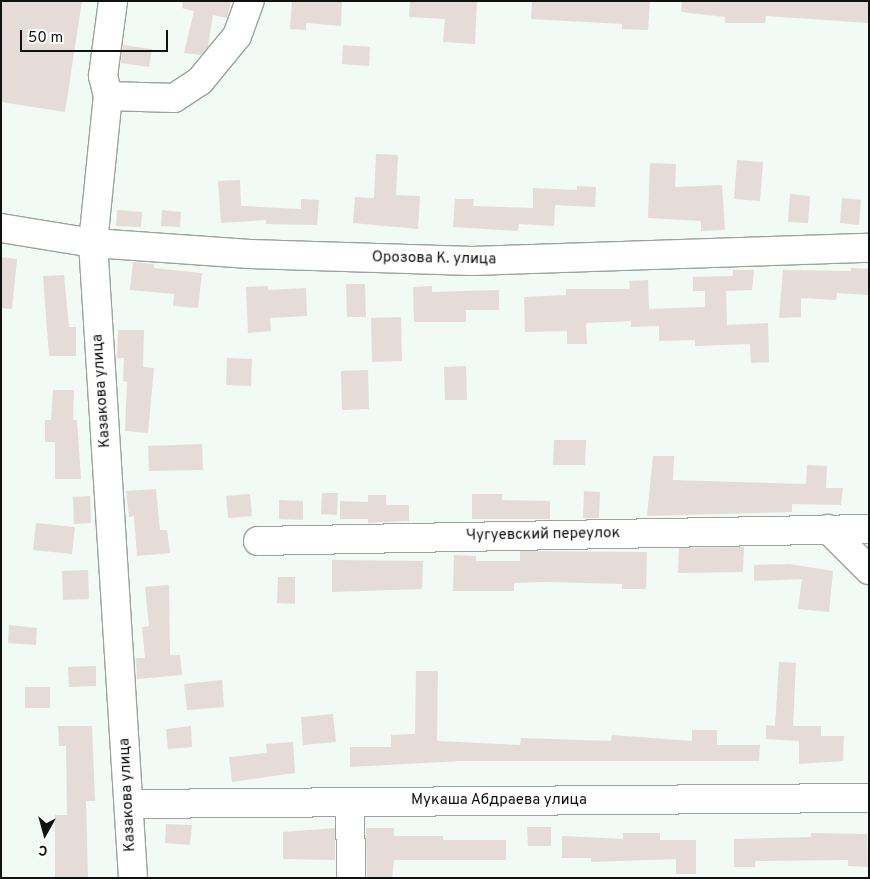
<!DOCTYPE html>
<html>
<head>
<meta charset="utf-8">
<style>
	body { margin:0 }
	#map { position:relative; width:870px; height:879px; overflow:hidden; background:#f1faf5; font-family:Overpass,sans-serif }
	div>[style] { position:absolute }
	.building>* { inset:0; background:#e5dbd9 }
	.roads { filter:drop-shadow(1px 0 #9ba39e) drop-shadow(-1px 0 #9ba39e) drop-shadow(0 1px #9ba39e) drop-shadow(0 -1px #9ba39e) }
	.minor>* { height:28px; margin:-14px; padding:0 14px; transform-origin:14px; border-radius:14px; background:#fff }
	span { translate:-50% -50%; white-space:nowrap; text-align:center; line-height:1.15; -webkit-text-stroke:5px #fff; paint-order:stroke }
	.street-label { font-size:15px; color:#0f1210 }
	.frame { position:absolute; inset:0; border:2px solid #0f1210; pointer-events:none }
	.north { position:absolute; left:20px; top:809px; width:50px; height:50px; -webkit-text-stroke:4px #fff; paint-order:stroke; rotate:187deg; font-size:14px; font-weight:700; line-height:20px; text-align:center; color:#0f1210 }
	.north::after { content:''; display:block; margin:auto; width:18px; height:22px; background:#0f1210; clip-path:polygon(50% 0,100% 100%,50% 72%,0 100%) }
	.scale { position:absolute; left:20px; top:30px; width:148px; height:22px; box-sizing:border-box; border:2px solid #0f1210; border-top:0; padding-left:6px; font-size:15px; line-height:18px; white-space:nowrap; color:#0f1210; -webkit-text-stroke:4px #fff; paint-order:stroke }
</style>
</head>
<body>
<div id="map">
	<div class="building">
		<div style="clip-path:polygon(1px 1px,82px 1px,65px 112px,1px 102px)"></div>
		<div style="clip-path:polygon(183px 1px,231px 1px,227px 18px,213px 15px,208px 47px,201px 55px,184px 53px,194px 11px,182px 8px)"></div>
		<div style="clip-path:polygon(292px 1px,342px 1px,341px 26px,306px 23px,306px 30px,290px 29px)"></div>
		<div style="clip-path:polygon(410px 1px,477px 1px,475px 44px,443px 42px,445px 19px,409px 17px)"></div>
		<div style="clip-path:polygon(532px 1px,650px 1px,648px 30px,622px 29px,622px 24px,531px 19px)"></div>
		<div style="clip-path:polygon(682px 1px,869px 1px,869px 23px,766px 16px,765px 23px,725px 23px,725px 17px,681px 12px)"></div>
		<div style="clip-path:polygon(123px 45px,152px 49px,149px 67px,121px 63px)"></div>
		<div style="clip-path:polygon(343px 45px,370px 47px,369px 66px,342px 64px)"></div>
		<div style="clip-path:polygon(376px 154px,398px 155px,396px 195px,420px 196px,418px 229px,353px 223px,355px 197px,374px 198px)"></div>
		<div style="clip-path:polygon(737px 160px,763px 162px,760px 201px,734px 199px)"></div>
		<div style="clip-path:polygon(650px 163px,676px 164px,675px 187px,722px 185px,725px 230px,701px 231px,701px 221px,648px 218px)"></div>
		<div style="clip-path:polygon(240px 180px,241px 206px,301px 209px,301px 199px,319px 200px,317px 225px,266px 224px,266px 220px,221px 223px,218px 181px)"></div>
		<div style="clip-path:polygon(577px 186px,596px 187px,595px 207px,555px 205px,554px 226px,519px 224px,518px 231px,453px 227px,455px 199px,474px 199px,473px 206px,533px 208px,533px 188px,577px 190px)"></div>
		<div style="clip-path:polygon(790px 194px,810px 196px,808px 223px,788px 222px)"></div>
		<div style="clip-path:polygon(842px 198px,861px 200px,859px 225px,840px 223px)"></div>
		<div style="clip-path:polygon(117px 210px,142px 212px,141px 227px,116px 226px)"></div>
		<div style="clip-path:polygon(162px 210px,181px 212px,180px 227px,161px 226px)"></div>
		<div style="clip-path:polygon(1px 257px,17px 259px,12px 309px,1px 308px)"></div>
		<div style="clip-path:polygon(133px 262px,154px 264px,154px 268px,202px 273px,198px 308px,173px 306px,174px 294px,130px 290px)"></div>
		<div style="clip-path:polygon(851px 268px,869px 269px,869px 295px,837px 293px,836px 300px,801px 298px,801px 317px,779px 318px,783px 270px,851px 271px)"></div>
		<div style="clip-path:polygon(733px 270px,754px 270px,752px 290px,726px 291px,727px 325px,768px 323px,769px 362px,751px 363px,750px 344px,695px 346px,695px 340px,659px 341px,659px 326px,631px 327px,631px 321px,586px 323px,587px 344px,567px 344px,567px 331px,525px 332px,524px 297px,566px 295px,566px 289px,630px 289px,629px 281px,648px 280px,649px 309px,705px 307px,705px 291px,693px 291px,693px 277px,733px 276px)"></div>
		<div style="clip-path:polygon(64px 275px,69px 327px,76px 327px,76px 356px,49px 356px,43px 276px)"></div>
		<div style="clip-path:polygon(346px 284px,365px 284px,366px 317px,347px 317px)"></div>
		<div style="clip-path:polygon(268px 286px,268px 290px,306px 288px,307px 316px,270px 318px,271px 331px,248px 333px,246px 287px)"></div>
		<div style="clip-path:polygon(432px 286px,432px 292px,499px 290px,499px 310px,466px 310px,466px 322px,414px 322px,413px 287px)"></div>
		<div style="clip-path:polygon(401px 317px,402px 361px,372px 362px,371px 318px)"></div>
		<div style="clip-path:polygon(118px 330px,144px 330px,143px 367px,154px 368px,148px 433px,125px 431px,127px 382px,123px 381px,124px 358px,117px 358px)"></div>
		<div style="clip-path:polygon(227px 358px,252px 359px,251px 386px,226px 385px)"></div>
		<div style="clip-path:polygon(466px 366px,467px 400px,445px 400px,444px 367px)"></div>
		<div style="clip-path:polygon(368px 370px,369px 409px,342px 410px,341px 371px)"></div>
		<div style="clip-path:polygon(53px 390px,74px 390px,73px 420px,77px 420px,81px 479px,55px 479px,55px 442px,45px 442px,45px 420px,51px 420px)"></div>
		<div style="clip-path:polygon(554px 440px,586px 440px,585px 465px,553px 465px)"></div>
		<div style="clip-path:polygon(202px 444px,203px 470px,149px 471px,148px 446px)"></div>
		<div style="clip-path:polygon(653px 456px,674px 456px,673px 480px,806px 484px,807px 465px,827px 466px,826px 488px,843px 488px,841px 505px,792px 504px,792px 512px,647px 516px)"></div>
		<div style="clip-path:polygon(156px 489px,160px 530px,167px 530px,170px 553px,137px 556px,134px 516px,129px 517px,126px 491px)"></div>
		<div style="clip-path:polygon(584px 491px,600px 492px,599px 518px,583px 518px)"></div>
		<div style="clip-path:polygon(322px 493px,338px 493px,337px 515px,321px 514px)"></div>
		<div style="clip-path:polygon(250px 494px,252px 516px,228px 518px,226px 496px)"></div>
		<div style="clip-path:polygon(472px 494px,502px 494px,502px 500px,550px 501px,550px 519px,472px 519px)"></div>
		<div style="clip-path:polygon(368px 495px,386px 495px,386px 505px,409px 505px,409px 521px,368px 523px,368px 519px,340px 519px,340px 501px,368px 502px)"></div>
		<div style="clip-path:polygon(90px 496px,91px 523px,74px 524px,73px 497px)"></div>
		<div style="clip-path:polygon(279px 500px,303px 501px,303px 520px,279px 519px)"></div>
		<div style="clip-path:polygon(36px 523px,75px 527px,72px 554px,33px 550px)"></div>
		<div style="clip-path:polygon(744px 547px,743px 572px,678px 573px,679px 548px)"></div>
		<div style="clip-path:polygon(520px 551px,647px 552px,646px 589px,622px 589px,622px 584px,546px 582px,514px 583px,514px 591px,453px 591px,454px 555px,476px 556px,476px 561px,520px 561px)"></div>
		<div style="clip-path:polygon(332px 560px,423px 561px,422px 589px,332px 592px)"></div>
		<div style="clip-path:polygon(789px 564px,833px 571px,829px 612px,798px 609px,802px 579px,754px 581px,754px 565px)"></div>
		<div style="clip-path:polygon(88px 570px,89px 599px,63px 600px,62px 571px)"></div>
		<div style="clip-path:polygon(278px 577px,295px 577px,295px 604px,277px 603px)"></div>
		<div style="clip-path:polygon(169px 585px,170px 655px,180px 655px,182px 675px,137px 679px,136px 658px,145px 658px,142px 627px,149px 626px,145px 587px)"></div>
		<div style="clip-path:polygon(9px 625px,37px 628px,36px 645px,8px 643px)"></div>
		<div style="clip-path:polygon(779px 662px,796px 663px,793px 726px,821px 726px,821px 736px,844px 736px,843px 761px,799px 764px,799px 741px,766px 739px,766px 725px,775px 726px)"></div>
		<div style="clip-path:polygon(96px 666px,96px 686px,69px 687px,68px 667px)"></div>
		<div style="clip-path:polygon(416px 671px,438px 671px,437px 741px,520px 745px,521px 738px,611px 741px,612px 735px,692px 741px,692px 730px,717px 730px,717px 745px,760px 745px,759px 761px,460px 761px,350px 767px,350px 747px,391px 747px,391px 735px,415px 734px)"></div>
		<div style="clip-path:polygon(222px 680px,224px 707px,187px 710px,184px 684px)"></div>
		<div style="clip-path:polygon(25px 687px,50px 687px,50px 708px,25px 708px)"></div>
		<div style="clip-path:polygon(333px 714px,336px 742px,303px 745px,301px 717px)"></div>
		<div style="clip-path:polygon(58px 726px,92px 726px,95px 801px,86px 801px,88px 878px,55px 878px,55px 815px,67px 815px,66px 746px,59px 746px)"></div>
		<div style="clip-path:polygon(191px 726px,192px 747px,168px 749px,166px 729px)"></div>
		<div style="clip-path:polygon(293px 742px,295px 773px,232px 782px,229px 757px,267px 753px,266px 744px)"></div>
		<div style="clip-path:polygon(166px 824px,192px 825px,190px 845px,165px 843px)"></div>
		<div style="clip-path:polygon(527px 827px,551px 827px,551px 846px,528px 846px)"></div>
		<div style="clip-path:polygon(335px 828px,335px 860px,283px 859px,283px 832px)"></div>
		<div style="clip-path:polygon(366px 828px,394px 828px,394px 836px,443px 836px,443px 840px,506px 840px,506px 860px,394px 860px,392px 878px,367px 878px)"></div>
		<div style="clip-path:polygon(623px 833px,660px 833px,660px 840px,696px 840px,696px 874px,676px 874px,676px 859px,591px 862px,591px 858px,562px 858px,562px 836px,623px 839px)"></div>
		<div style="clip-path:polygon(811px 833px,867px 834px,868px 867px,848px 866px,848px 860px,755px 861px,755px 867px,734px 867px,734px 839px,811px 837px)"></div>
	</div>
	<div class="roads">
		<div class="minor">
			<div style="left:108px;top:96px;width:21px;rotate:-104deg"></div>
			<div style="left:103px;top:76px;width:76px;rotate:-82.4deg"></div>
			<div style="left:1px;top:228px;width:93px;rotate:9.3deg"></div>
			<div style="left:93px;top:243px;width:157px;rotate:4deg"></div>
			<div style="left:250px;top:254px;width:222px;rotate:1.8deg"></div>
			<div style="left:472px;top:261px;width:397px;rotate:-1.9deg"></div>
			<div style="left:828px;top:529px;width:58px;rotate:45deg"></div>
			<div style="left:258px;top:541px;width:611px;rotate:-1.13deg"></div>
			<div style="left:350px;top:802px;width:76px;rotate:89.2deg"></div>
			<div style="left:130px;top:804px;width:739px;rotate:-0.47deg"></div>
			<div style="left:133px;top:878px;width:636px;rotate:-93.6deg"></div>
			<div style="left:93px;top:243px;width:148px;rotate:-84.2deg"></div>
			<div style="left:108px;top:96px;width:66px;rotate:1.7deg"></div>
			<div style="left:174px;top:98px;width:31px;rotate:-33deg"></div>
			<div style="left:200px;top:81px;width:58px;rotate:-50.6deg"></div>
			<div style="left:237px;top:36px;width:37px;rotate:-70deg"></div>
		</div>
	</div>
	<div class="street-label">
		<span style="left:434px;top:259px;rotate:1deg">Орозова К. улица</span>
		<span style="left:102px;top:391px;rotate:-94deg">Казакова улица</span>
		<span style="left:543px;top:535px;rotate:-1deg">Чугуевский переулок</span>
		<span style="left:128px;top:795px;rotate:-93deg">Казакова улица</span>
		<span style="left:499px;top:801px">Мукаша Абдраева улица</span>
	</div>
	<div class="frame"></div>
	<div class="north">С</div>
	<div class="scale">50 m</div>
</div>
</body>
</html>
